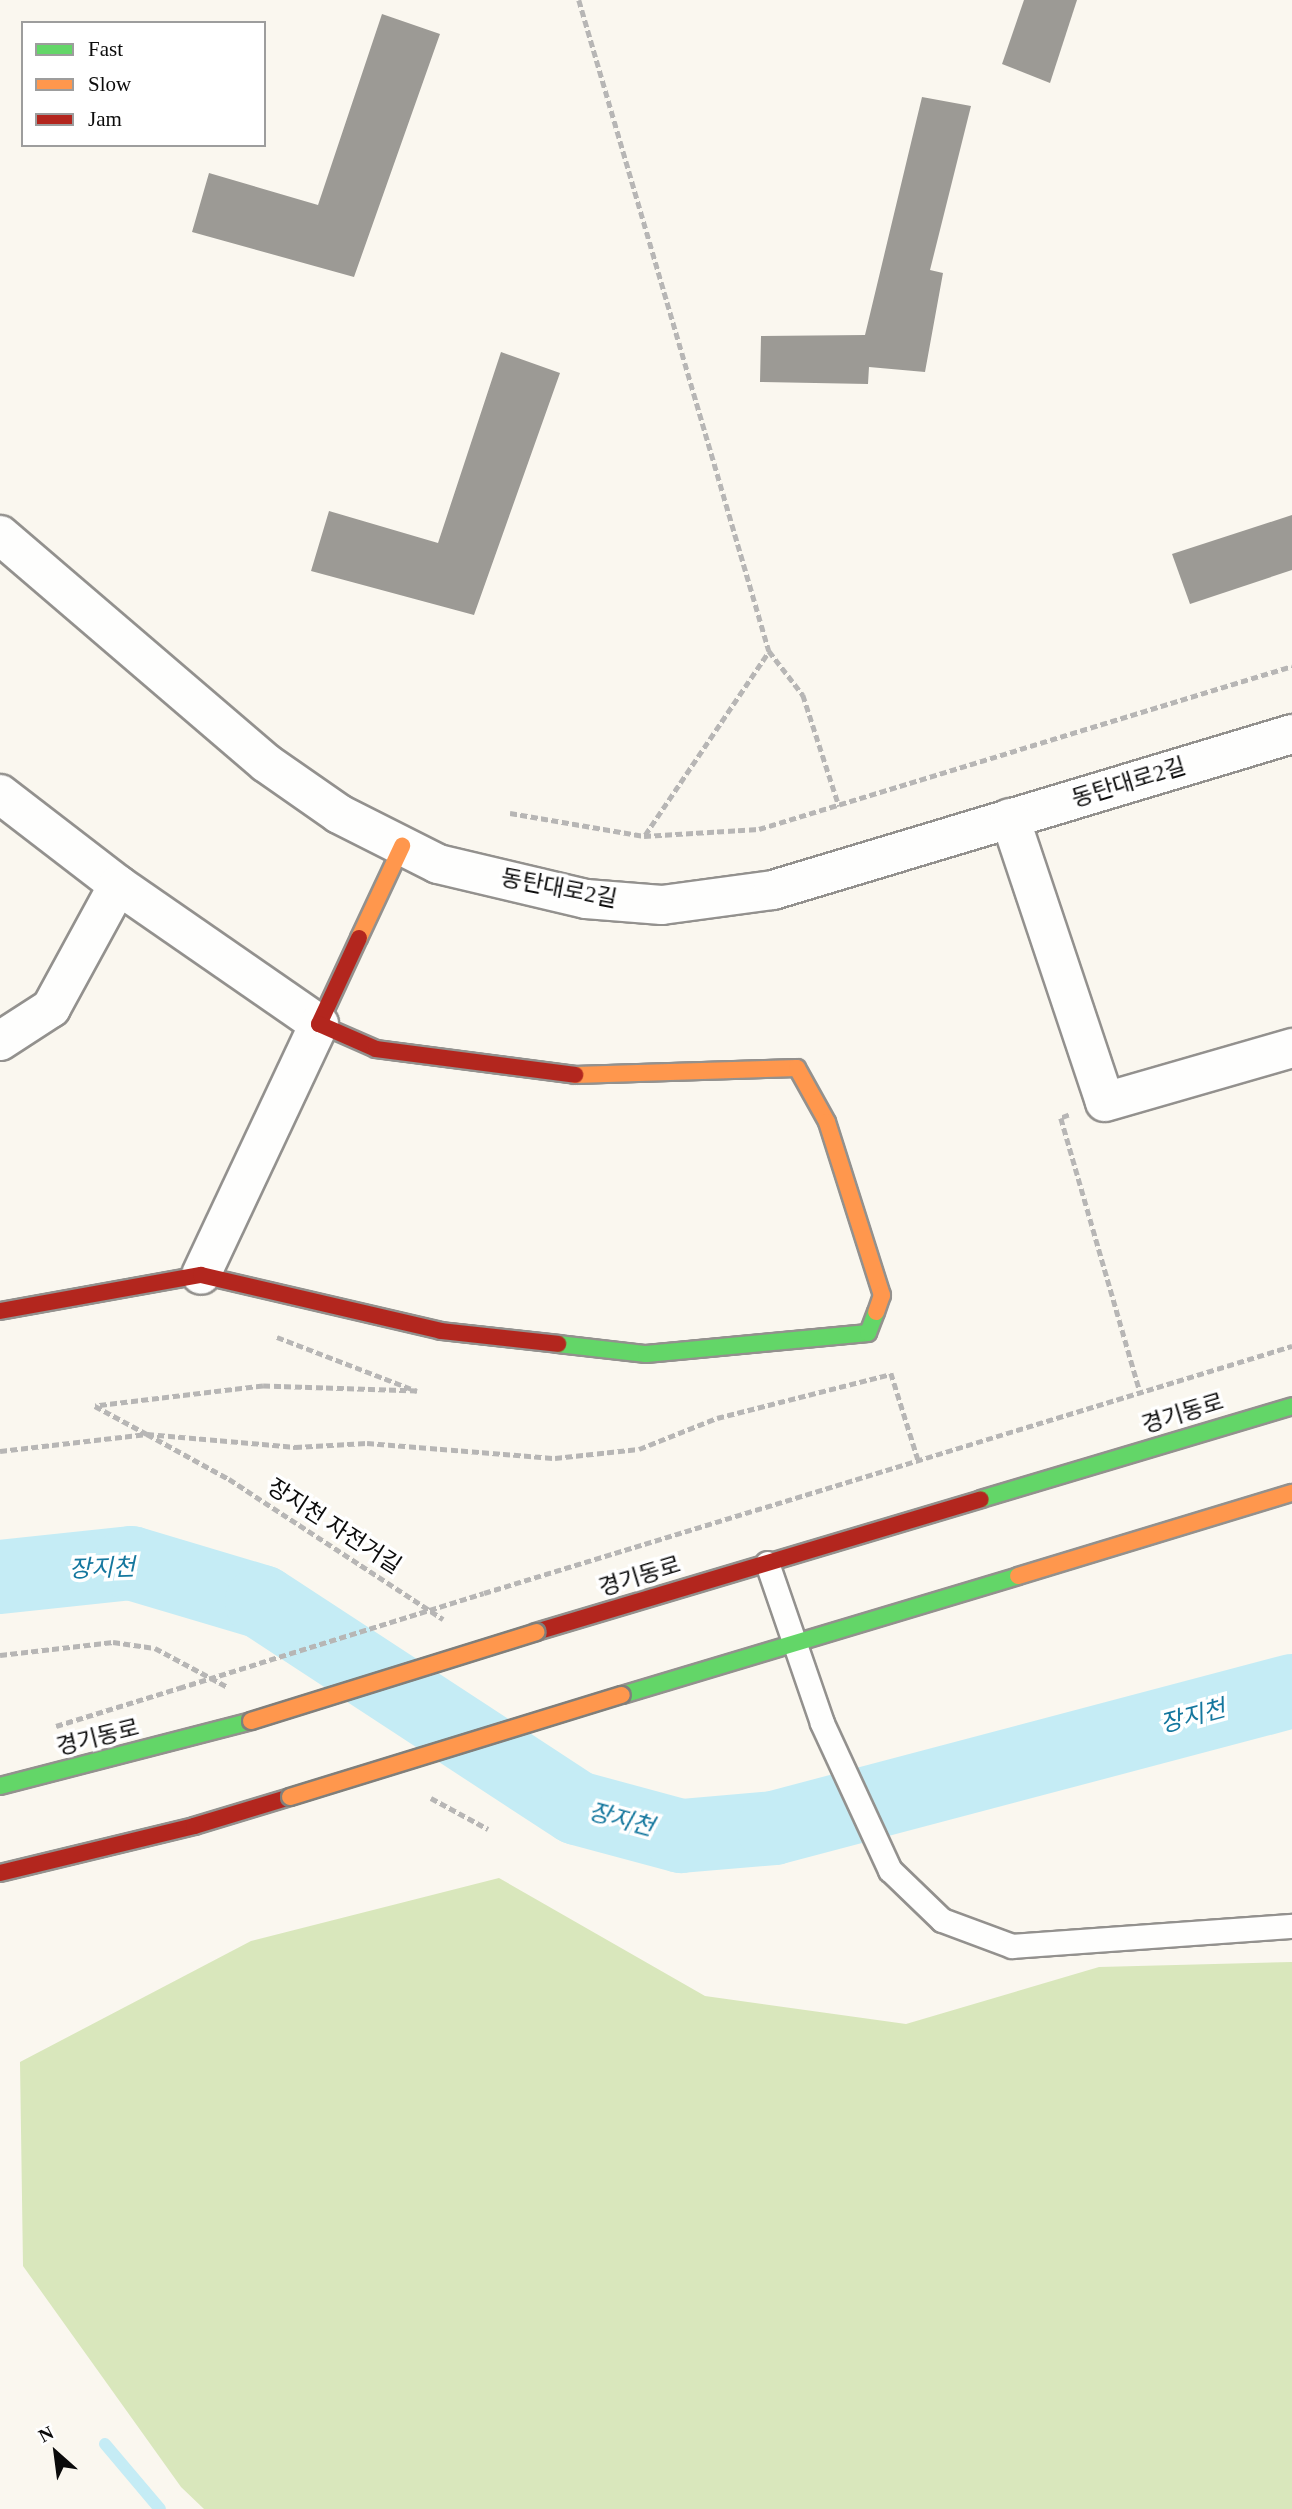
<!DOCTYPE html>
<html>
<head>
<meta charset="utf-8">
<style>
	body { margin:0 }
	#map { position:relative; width:1292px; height:2509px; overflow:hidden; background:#faf7ef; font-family:"Times New Roman","Noto Sans KR",serif }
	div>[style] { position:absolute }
	.forest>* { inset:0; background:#d9e7bc }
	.stream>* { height:12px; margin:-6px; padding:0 6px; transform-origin:6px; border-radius:6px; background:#c5ecf5 }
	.river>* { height:74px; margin:-37px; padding:0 37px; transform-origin:37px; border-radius:37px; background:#c5ecf5 }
	.building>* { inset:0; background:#9c9a95 }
	.path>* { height:4.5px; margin-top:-2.25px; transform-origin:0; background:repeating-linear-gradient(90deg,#b7b6b5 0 7px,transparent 0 10.5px) }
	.roads { filter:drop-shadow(2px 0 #93918e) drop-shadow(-2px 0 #93918e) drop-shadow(0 2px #93918e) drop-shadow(0 -2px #93918e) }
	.lane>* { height:23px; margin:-11.5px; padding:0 11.5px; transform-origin:11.5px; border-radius:11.5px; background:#fefefd }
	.street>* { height:38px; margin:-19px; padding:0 19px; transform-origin:19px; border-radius:19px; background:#fefefd }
	.fast>* { height:16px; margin:-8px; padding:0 8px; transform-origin:8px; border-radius:8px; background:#63d668 }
	.slow>* { height:16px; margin:-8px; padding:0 8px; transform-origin:8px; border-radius:8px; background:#ff974d }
	.jam>* { height:16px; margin:-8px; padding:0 8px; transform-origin:8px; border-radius:8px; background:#b3261e }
	.path-bridge>* { height:4.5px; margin-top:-2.25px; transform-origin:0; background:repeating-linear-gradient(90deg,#b7b6b5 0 7px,transparent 0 10.5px) }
	.bridges { filter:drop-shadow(2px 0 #807f7b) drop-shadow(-2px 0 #807f7b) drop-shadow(0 2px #807f7b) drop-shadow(0 -2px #807f7b) }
	.slow-bridge>* { height:16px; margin:-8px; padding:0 8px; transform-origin:8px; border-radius:8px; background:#ff974d }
	span { translate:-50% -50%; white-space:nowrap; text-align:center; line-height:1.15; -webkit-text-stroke:7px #fff; paint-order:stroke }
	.street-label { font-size:23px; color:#0b0b0b }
	.water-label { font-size:24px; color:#14779e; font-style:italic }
	.legend { position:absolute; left:21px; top:21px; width:245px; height:126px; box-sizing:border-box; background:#fff; border:2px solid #9d9d9d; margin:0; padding:9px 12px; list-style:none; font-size:21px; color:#0b0b0b }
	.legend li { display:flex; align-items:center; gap:14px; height:35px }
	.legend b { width:35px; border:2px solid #9d9d9d }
	.north { position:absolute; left:21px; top:2418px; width:70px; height:70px; -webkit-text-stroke:5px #fff; paint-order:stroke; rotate:332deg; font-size:19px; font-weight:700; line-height:28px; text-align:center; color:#0b0b0b }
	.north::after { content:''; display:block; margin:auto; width:24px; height:32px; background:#0b0b0b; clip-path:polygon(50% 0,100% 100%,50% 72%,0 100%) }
</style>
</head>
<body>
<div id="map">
	<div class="forest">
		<div style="clip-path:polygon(499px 1878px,705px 1996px,906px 2024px,1099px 1967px,1292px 1962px,1292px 2509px,204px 2509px,181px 2487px,23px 2266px,20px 2062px,251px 1941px)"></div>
	</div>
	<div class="stream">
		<div style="left:105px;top:2444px;width:85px;rotate:49.8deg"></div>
	</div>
	<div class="river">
		<div style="left:0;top:1577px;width:132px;rotate:-6.1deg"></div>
		<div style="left:131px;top:1563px;width:137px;rotate:16.6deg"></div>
		<div style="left:262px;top:1602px;width:376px;rotate:33.2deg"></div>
		<div style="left:577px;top:1808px;width:108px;rotate:15.1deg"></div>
		<div style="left:681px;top:1836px;width:93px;rotate:-4.9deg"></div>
		<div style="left:774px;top:1828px;width:536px;rotate:-14.81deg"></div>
	</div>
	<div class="building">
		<div style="clip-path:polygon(1024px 0,1077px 0,1050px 83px,1002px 64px)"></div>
		<div style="clip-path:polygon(382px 14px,440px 34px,354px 277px,192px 232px,209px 173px,318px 205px)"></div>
		<div style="clip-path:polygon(922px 97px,971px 106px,930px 270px,943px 273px,925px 372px,869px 367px,868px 384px,760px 382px,761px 336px,865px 335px)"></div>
		<div style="clip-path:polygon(501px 352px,560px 373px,474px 615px,311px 571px,329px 511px,438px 543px)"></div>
		<div style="clip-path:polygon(1292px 515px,1292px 570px,1190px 604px,1172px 554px)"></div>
	</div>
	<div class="path">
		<div style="left:579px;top:0;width:678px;rotate:73.73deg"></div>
		<div style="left:769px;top:651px;width:56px;rotate:52.3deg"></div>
		<div style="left:803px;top:695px;width:117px;rotate:72deg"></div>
		<div style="left:510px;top:813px;width:136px;rotate:9.7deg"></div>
		<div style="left:644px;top:836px;width:115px;rotate:-3.5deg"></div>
		<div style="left:759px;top:829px;width:557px;rotate:-17deg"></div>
		<div style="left:645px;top:835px;width:222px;rotate:-56deg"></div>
		<div style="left:1069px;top:1115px;width:9px;rotate:159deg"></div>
		<div style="left:1061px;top:1118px;width:284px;rotate:73.9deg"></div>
		<div style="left:277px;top:1337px;width:150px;rotate:21.1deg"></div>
		<div style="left:417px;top:1391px;width:154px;rotate:-178.1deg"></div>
		<div style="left:263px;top:1386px;width:169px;rotate:173.2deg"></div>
		<div style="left:95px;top:1406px;width:59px;rotate:28.3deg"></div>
		<div style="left:147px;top:1434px;width:149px;rotate:5deg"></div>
		<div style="left:295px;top:1447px;width:72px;rotate:-3.2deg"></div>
		<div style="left:367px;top:1443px;width:189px;rotate:4.6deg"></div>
		<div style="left:555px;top:1458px;width:84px;rotate:-6.1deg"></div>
		<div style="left:639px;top:1449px;width:84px;rotate:-21.7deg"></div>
		<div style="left:717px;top:1418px;width:179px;rotate:-14.2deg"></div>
		<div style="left:891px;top:1373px;width:90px;rotate:72.6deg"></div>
		<div style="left:0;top:1451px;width:148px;rotate:-6.6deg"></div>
		<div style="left:147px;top:1434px;width:94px;rotate:28.8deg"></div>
		<div style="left:229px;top:1479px;width:256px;rotate:33.2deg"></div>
		<div style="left:484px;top:1593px;width:845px;rotate:-17deg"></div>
		<div style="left:0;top:1655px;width:114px;rotate:-6.6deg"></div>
		<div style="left:113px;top:1642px;width:42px;rotate:8.1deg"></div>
		<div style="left:155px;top:1648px;width:81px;rotate:28.2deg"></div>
		<div style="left:56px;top:1726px;width:129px;rotate:-17.2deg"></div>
		<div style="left:431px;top:1798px;width:65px;rotate:28.5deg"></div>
	</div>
	<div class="roads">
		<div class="lane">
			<div style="left:767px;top:1563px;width:169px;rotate:71deg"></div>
			<div style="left:822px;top:1723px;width:162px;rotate:65.2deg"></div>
			<div style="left:890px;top:1870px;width:72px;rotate:43.9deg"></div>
			<div style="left:942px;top:1920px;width:75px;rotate:20.4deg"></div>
			<div style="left:1012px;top:1946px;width:281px;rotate:-4.1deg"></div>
		</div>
		<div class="street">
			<div style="left:0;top:535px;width:350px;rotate:40.6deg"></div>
			<div style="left:266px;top:763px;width:89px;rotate:34.9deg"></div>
			<div style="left:339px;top:814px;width:111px;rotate:26.8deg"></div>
			<div style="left:438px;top:864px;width:152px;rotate:13.3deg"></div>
			<div style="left:586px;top:899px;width:76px;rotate:4.5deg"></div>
			<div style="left:662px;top:905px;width:112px;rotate:-7.7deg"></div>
			<div style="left:773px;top:890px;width:542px;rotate:-16.73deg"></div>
			<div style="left:0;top:794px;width:149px;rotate:37.6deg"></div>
			<div style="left:118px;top:885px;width:244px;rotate:34.7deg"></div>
			<div style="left:319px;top:1024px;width:277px;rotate:115.2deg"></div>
			<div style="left:1010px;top:818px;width:299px;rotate:71.5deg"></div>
			<div style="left:1105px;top:1102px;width:195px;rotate:-16.1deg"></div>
			<div style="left:0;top:1041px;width:61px;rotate:-32.9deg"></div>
			<div style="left:51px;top:1008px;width:140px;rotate:-61.4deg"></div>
		</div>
		<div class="fast">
			<div style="left:558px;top:1344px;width:89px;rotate:6.5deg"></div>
			<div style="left:646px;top:1354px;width:223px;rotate:-5.4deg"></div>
			<div style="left:868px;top:1333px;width:22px;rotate:-69deg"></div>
			<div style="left:981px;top:1499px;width:325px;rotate:-16.6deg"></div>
			<div style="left:622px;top:1695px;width:413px;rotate:-16.7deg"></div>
			<div style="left:0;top:1786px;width:259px;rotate:-14.5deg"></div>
		</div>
		<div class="slow">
			<div style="left:359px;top:938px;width:102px;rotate:-64.9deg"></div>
			<div style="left:575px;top:1075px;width:222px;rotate:-1.8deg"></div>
			<div style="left:797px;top:1068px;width:62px;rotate:60.9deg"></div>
			<div style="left:827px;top:1122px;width:182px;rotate:72.4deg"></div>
			<div style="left:882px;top:1295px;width:18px;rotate:109deg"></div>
			<div style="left:1018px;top:1576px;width:286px;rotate:-16.9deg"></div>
		</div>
		<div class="jam">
			<div style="left:359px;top:938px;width:95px;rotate:114.9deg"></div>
			<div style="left:319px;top:1024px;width:62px;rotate:23.7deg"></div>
			<div style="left:376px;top:1049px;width:201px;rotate:7.4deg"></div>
			<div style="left:0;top:1311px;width:204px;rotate:-10.2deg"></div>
			<div style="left:201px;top:1275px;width:246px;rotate:13.1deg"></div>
			<div style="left:441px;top:1331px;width:118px;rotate:6.3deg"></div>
			<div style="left:536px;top:1632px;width:464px;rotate:-16.6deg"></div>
			<div style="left:0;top:1873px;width:200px;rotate:-13.6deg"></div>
			<div style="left:194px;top:1826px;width:100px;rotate:-16.8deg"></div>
		</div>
	</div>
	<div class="path-bridge">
		<div style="left:179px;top:1688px;width:319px;rotate:-17.3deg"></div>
	</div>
	<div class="bridges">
		<div class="slow-bridge">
			<div style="left:251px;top:1721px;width:299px;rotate:-17.3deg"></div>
			<div style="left:290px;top:1797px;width:347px;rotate:-17.1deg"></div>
		</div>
	</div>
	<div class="street-label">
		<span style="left:1129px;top:783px;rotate:-17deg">동탄대로2길</span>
		<span style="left:559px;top:889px;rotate:11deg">동탄대로2길</span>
		<span style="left:1183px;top:1414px;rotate:-17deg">경기동로</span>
		<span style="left:334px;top:1527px;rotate:33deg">장지천 자전거길</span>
		<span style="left:640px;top:1577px;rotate:-17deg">경기동로</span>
		<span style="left:98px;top:1738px;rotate:-14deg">경기동로</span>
	</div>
	<div class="water-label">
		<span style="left:102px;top:1569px;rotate:-2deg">장지천</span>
		<span style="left:1193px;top:1717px;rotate:-15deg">장지천</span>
		<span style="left:621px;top:1820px;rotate:15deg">장지천</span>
	</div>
	<ul class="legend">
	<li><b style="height:9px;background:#63d668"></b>Fast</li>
	<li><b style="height:9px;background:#ff974d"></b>Slow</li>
	<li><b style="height:9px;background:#b3261e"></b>Jam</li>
	</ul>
	<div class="north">N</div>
</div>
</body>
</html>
